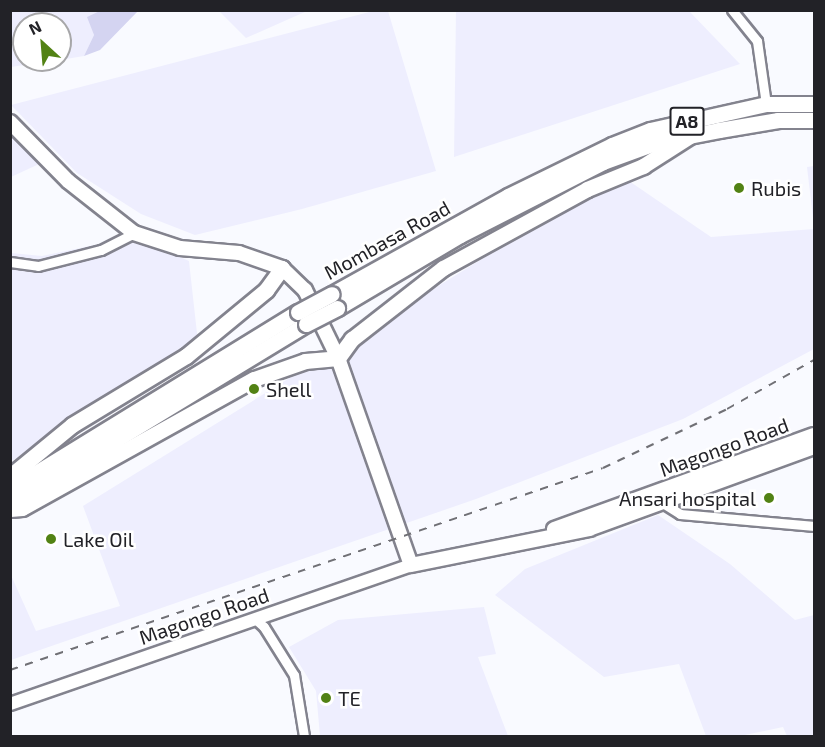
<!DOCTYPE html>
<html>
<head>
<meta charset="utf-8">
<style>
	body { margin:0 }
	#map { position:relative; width:825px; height:747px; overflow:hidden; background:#f9faff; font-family:"Exo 2",sans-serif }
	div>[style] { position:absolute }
	.built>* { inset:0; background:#eeeefe }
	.green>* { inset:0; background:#d4d4f1 }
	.roads { filter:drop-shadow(2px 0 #83838e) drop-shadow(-2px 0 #83838e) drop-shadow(0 2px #83838e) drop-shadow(0 -2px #83838e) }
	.minor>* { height:9px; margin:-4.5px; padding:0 4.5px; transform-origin:4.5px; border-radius:4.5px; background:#fff }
	.tertiary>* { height:12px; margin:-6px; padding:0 6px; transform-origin:6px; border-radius:6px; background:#fff }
	.secondary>* { height:14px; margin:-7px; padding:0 7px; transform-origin:7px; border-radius:7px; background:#fff }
	.trunk>* { height:15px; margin:-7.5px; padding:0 7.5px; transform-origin:7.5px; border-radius:7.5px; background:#fff }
	.rail>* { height:2px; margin-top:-1px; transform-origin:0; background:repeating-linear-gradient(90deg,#707075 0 8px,transparent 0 16px) }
	.bridges { filter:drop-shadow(2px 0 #83838e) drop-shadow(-2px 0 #83838e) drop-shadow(0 2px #83838e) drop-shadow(0 -2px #83838e) }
	.trunk-bridge>* { height:15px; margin:-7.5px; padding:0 7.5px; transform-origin:7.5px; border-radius:7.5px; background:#fff }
	.dots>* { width:16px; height:16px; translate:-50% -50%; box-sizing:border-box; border:3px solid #fff; border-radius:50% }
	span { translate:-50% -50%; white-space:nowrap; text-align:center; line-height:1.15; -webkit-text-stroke:5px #fff; paint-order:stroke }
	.shield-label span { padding:2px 4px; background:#fff; border:2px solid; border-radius:4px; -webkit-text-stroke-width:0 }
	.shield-label { font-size:18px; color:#222227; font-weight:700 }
	.poi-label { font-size:20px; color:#222227 }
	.left { translate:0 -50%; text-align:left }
	.right { translate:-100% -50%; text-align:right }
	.street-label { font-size:20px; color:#222227 }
	.frame { position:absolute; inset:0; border:12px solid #222227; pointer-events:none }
	.north { position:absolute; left:12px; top:12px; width:60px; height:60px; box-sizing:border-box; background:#fff; border:2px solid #a7a7a9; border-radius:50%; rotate:334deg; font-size:16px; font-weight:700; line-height:24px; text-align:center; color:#222227 }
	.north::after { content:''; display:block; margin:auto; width:21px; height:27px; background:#528214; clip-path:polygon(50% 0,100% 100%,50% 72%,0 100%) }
</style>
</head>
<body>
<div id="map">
	<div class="built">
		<div style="clip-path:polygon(377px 10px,388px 11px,436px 171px,302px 209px,195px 235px,141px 214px,77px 173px,11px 105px)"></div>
		<div style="clip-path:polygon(10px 11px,102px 11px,88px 17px,94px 35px,84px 56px,60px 60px,60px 24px,24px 24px,24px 60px,58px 60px,11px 67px)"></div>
		<div style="clip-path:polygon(219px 11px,219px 10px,307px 11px,246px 38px)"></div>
		<div style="clip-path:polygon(456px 11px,689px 11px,740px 64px,454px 157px)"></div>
		<div style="clip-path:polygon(11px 135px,39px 164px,11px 177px)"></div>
		<div style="clip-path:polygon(814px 166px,814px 226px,807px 167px)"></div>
		<div style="clip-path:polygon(629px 181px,711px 237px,814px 229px,814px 349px,683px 419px,476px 499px,11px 660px,10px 573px,36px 631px,120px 606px,83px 506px,511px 241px,570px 196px)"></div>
		<div style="clip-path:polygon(133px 237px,189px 261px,200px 360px,80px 430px,11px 461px,11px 253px,42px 256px)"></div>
		<div style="clip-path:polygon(658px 515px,730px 564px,795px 620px,814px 615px,814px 736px,787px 736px,783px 727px,740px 736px,706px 736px,679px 664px,604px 677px,495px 595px,525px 569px)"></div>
		<div style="clip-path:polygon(484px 607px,496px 654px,478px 657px,508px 736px,320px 736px,316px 691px,289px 647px,338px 620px)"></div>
	</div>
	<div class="green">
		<div style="clip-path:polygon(102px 10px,138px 11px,100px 50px,84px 56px,94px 35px,87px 17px)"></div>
	</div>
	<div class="roads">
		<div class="minor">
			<div style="left:732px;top:10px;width:40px;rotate:51deg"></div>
			<div style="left:757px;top:41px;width:64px;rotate:81.9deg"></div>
			<div style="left:10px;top:262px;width:28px;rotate:8deg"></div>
			<div style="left:38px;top:266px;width:65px;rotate:-14.3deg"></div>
			<div style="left:101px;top:250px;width:37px;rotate:-27deg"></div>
			<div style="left:661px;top:502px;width:22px;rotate:32deg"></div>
			<div style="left:680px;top:514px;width:135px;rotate:5.1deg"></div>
			<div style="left:254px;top:618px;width:13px;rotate:42deg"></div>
			<div style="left:264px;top:627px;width:57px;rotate:58deg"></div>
			<div style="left:294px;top:675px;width:62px;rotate:80.7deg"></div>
		</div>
		<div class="tertiary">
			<div style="left:10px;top:704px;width:424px;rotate:-19.1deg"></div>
		</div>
		<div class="secondary">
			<div style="left:10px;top:122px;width:83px;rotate:45.5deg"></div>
			<div style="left:68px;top:181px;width:84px;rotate:38.2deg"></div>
			<div style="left:134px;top:233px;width:48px;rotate:18.1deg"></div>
			<div style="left:180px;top:248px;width:59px;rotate:4.8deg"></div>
			<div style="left:239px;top:253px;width:46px;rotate:19.2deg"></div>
			<div style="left:282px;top:268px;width:32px;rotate:44deg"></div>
			<div style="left:305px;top:290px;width:76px;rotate:64.1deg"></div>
			<div style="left:338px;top:358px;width:219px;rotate:70.6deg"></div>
			<div style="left:411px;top:565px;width:182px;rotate:-11.4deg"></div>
			<div style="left:589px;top:529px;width:239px;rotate:-20deg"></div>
			<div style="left:554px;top:529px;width:276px;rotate:-19.9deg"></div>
		</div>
		<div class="trunk">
			<div style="left:332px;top:294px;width:201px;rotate:-29.1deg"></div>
			<div style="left:508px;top:196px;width:116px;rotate:-26.1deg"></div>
			<div style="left:612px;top:145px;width:41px;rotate:-21.5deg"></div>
			<div style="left:650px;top:130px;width:119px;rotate:-12.6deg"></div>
			<div style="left:766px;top:104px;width:48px"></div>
			<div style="left:337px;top:308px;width:143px;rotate:-30.7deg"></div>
			<div style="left:460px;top:235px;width:161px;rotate:-27deg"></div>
			<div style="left:603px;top:162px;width:59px;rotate:-20deg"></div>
			<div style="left:658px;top:142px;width:62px;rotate:-11.1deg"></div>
			<div style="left:719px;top:130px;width:60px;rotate:-9.6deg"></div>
			<div style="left:778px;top:120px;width:36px"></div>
			<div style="left:10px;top:476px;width:80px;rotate:-39.4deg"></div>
			<div style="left:72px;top:425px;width:133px;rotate:-31.2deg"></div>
			<div style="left:186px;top:356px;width:104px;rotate:-39.5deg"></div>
			<div style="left:266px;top:290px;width:27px;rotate:-54deg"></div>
			<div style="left:10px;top:489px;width:338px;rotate:-31.6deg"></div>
			<div style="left:10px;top:497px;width:13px;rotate:-4deg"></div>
			<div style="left:23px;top:496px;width:331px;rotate:-31.3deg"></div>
			<div style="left:10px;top:509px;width:12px;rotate:-5deg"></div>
			<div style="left:22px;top:508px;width:265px;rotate:-29.1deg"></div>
			<div style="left:254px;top:379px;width:54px;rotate:-19.4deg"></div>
			<div style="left:305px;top:361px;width:33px;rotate:-5deg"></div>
			<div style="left:338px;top:358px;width:24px;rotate:-54deg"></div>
			<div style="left:352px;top:339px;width:115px;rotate:-38deg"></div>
			<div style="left:443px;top:268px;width:164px;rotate:-28.7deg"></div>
			<div style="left:587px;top:189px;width:61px;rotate:-22.3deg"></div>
			<div style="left:643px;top:166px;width:56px;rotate:-32.6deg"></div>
		</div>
	</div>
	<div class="rail">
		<div style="left:10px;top:670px;width:626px;rotate:-18.81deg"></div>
		<div style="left:603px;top:468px;width:137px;rotate:-25.4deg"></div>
		<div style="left:727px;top:409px;width:100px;rotate:-29.4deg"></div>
	</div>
	<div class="bridges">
		<div class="trunk-bridge">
			<div style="left:298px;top:312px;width:38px;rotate:-28deg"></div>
			<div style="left:306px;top:324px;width:35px;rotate:-27deg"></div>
		</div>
	</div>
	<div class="dots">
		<div style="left:739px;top:188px;background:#528214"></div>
		<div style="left:254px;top:389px;background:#528214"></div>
		<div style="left:769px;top:498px;background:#528214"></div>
		<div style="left:51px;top:539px;background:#528214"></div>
		<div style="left:326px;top:698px;background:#528214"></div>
	</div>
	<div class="shield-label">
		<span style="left:687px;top:121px">A8</span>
	</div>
	<div class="poi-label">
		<span class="left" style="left:751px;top:188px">Rubis</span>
		<span class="left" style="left:266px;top:389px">Shell</span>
		<span class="right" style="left:756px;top:498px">Ansari hospital</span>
		<span class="left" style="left:63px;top:539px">Lake Oil</span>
		<span class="left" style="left:338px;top:698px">TE</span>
	</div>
	<div class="street-label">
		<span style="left:387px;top:240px;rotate:-29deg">Mombasa Road</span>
		<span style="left:724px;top:447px;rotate:-20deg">Magongo Road</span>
		<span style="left:204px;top:616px;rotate:-19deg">Magongo Road</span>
	</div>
	<div class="frame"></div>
	<div class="north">N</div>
</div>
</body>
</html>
